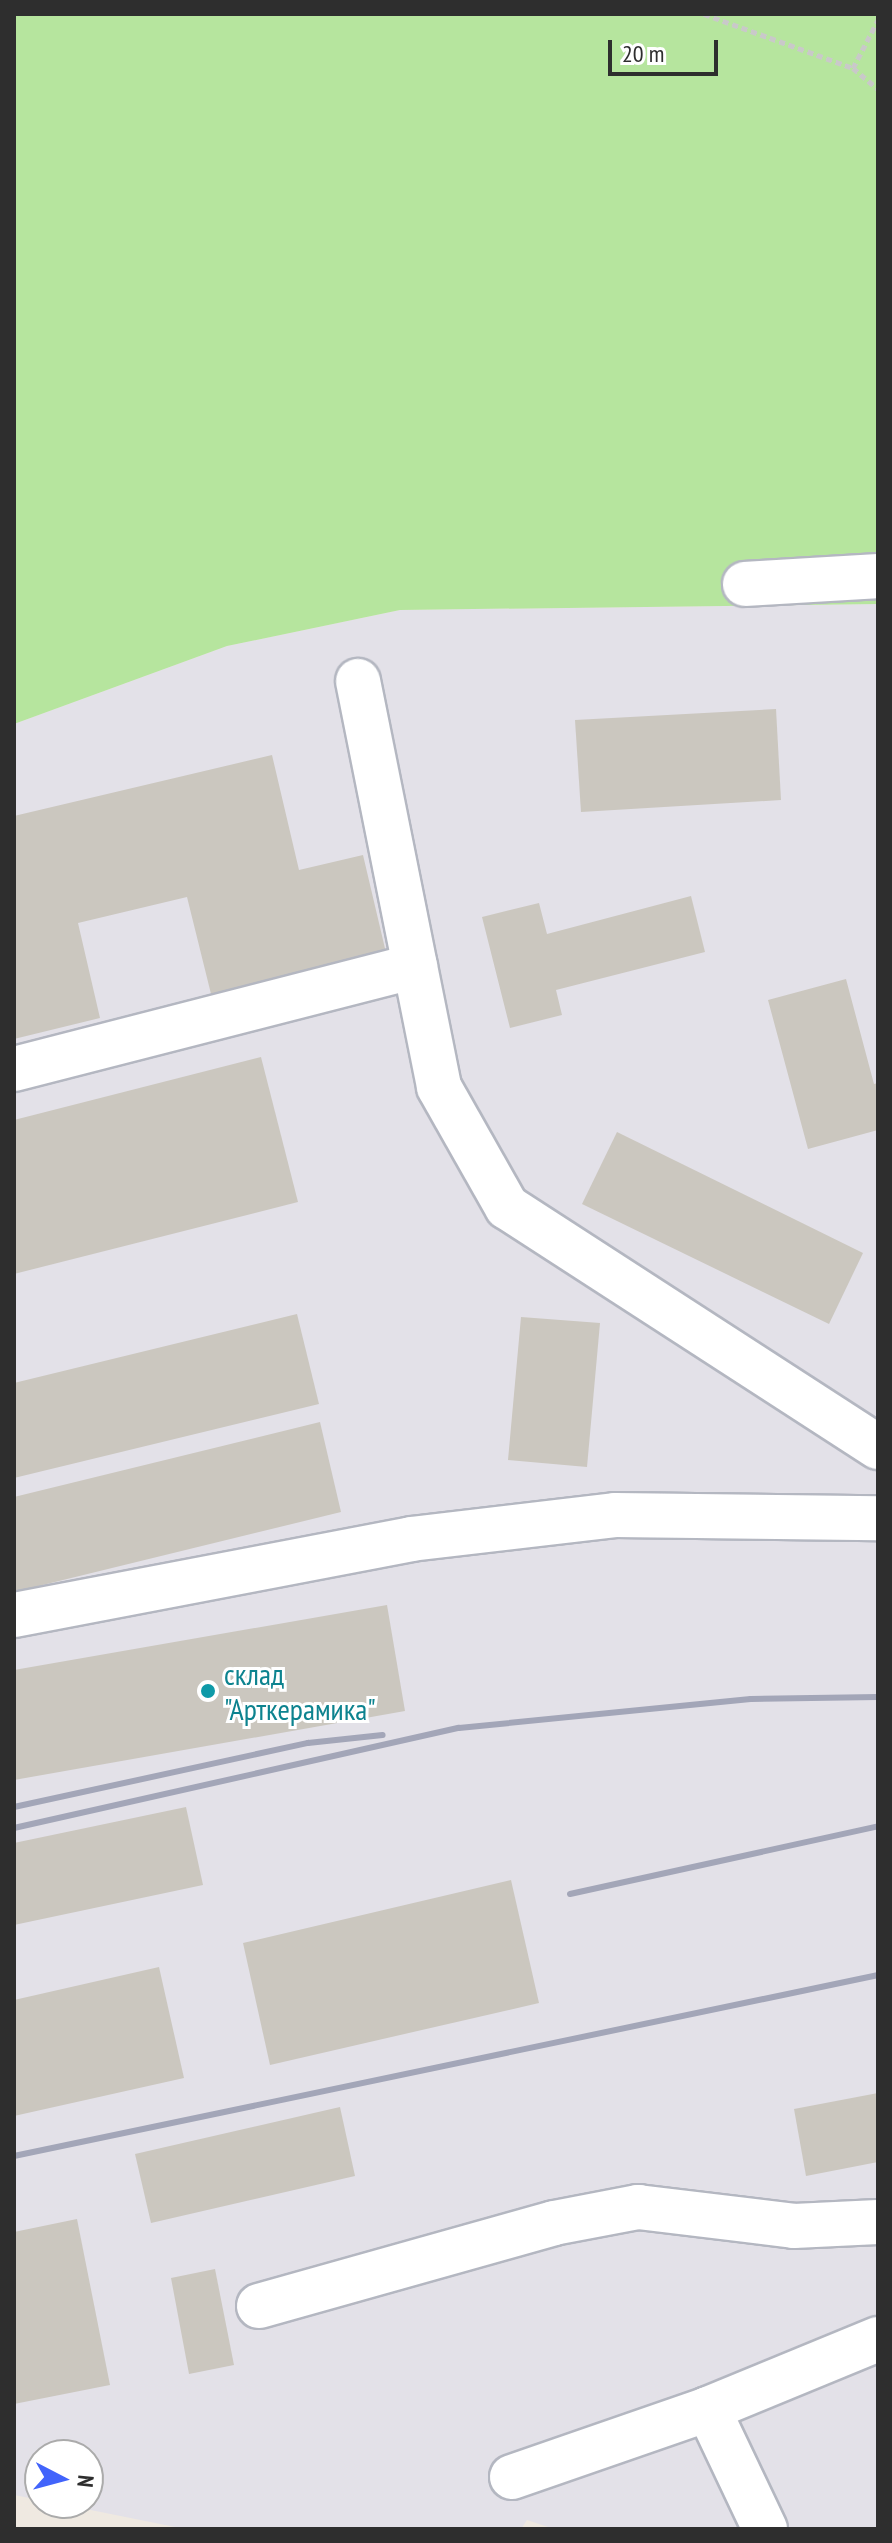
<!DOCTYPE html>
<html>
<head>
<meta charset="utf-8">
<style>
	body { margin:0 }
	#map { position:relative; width:892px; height:2543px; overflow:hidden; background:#efe9e1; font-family:"PT Sans Narrow",sans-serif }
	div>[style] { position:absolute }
	.industrial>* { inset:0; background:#e3e1e8 }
	.green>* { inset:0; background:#b6e59e }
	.building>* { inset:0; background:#cbc7bf }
	.path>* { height:5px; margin-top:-2.5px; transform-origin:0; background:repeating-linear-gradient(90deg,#c9c9c9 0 6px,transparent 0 10px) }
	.roads { filter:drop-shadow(2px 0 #b4b7c1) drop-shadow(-2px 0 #b4b7c1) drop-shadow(0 2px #b4b7c1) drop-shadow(0 -2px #b4b7c1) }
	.minor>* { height:44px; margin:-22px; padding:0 22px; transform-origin:22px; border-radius:22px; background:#fff }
	.rail>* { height:6px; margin:-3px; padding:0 3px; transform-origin:3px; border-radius:3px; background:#a3a6b8 }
	.dots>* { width:22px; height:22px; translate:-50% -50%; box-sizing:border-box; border:4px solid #fff; border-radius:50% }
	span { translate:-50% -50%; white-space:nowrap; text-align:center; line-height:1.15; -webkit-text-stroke:6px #fff; paint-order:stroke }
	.culture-label { font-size:30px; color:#0d838f }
	.left { translate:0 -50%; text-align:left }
	.frame { position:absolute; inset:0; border:16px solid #2e2e2e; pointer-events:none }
	.north { position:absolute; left:24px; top:2439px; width:80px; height:80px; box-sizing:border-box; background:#fff; border:2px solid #ababab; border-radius:50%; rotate:96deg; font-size:22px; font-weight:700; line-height:32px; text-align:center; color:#2e2e2e }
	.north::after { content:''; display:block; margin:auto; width:28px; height:36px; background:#4264fb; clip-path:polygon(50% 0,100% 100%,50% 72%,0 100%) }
	.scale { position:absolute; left:608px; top:40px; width:110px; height:36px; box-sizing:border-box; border:4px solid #2e2e2e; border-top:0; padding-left:10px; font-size:24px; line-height:28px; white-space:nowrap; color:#2e2e2e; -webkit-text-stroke:6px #fff; paint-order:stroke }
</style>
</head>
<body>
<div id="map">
	<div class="industrial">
		<div style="clip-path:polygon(878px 604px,878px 2529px,554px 2529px,527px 2520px,521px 2529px,185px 2529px,56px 2503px,88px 2503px,88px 2455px,40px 2455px,40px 2500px,14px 2495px,14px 724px,227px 646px,400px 610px)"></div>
	</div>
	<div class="green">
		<div style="clip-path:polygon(14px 14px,878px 14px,878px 604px,400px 610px,227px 646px,14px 724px)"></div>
	</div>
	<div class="building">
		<div style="clip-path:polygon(776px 709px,781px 800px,581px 812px,575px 720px)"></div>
		<div style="clip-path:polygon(272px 755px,299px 870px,363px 855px,387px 957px,212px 998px,187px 897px,78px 923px,100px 1018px,14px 1039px,14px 816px)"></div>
		<div style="clip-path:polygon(691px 896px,705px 952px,556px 990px,562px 1015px,510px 1028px,482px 917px,539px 903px,547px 934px)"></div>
		<div style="clip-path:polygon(846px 979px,874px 1084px,878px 1083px,878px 1130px,808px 1149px,768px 1000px)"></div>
		<div style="clip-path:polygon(261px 1057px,298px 1202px,14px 1274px,14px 1120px)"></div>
		<div style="clip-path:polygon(617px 1132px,863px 1253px,829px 1324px,582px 1204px)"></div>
		<div style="clip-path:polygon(297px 1314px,319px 1404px,14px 1478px,14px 1383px)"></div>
		<div style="clip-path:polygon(521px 1317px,600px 1323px,587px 1467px,508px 1460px)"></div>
		<div style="clip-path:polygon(320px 1422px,341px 1512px,14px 1592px,14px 1497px)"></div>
		<div style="clip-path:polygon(387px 1605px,405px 1711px,14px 1780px,14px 1670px)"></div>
		<div style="clip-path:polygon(186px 1807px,203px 1885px,14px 1925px,14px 1843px)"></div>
		<div style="clip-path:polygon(511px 1880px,539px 2003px,270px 2065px,243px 1943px)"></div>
		<div style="clip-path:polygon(159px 1967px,184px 2078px,14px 2116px,14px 2000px)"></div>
		<div style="clip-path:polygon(878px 2093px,878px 2162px,806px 2176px,794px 2109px)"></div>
		<div style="clip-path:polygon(340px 2107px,355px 2176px,151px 2223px,135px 2154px)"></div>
		<div style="clip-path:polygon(77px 2219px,110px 2385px,14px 2404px,14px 2232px)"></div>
		<div style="clip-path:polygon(215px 2269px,234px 2365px,189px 2374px,171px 2278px)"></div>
	</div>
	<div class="path">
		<div style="left:704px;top:14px;width:158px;rotate:19.9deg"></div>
		<div style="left:853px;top:68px;width:33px;rotate:40deg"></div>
		<div style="left:853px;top:68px;width:54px;rotate:-62.5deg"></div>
	</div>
	<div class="roads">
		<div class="minor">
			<div style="left:745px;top:584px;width:133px;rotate:-3.4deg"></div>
			<div style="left:358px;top:681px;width:414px;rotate:78.7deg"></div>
			<div style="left:439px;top:1087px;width:138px;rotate:60.5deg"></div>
			<div style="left:507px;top:1207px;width:442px;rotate:32.9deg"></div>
			<div style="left:14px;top:1069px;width:414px;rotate:-14.4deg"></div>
			<div style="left:14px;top:1615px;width:404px;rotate:-10.8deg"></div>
			<div style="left:411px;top:1539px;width:205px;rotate:-6.7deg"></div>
			<div style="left:615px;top:1515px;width:263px;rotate:0.7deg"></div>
			<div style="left:259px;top:2306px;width:306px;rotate:-15.7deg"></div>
			<div style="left:554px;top:2223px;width:86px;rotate:-10.8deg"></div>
			<div style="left:638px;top:2207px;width:157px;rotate:6.9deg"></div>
			<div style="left:794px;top:2226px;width:84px;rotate:-2.7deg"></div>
			<div style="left:512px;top:2477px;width:207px;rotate:-19.1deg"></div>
			<div style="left:765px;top:2529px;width:133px;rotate:-115.4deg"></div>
			<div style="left:708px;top:2409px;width:184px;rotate:-22.4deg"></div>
		</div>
	</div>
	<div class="rail">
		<div style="left:14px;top:1807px;width:301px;rotate:-12.3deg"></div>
		<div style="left:308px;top:1743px;width:75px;rotate:-6.1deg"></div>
		<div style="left:14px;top:1828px;width:456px;rotate:-12.7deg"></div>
		<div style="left:459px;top:1728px;width:293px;rotate:-5.7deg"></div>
		<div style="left:751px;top:1699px;width:127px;rotate:-0.9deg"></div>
		<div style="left:570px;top:1894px;width:315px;rotate:-12.4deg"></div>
		<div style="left:14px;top:2156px;width:883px;rotate:-11.83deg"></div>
	</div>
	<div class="dots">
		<div style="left:208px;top:1691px;background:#0f9aa8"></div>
	</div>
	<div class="culture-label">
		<span class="left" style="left:224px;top:1691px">склад<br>"Арткерамика"</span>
	</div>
	<div class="frame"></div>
	<div class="north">N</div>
	<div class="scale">20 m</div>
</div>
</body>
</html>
